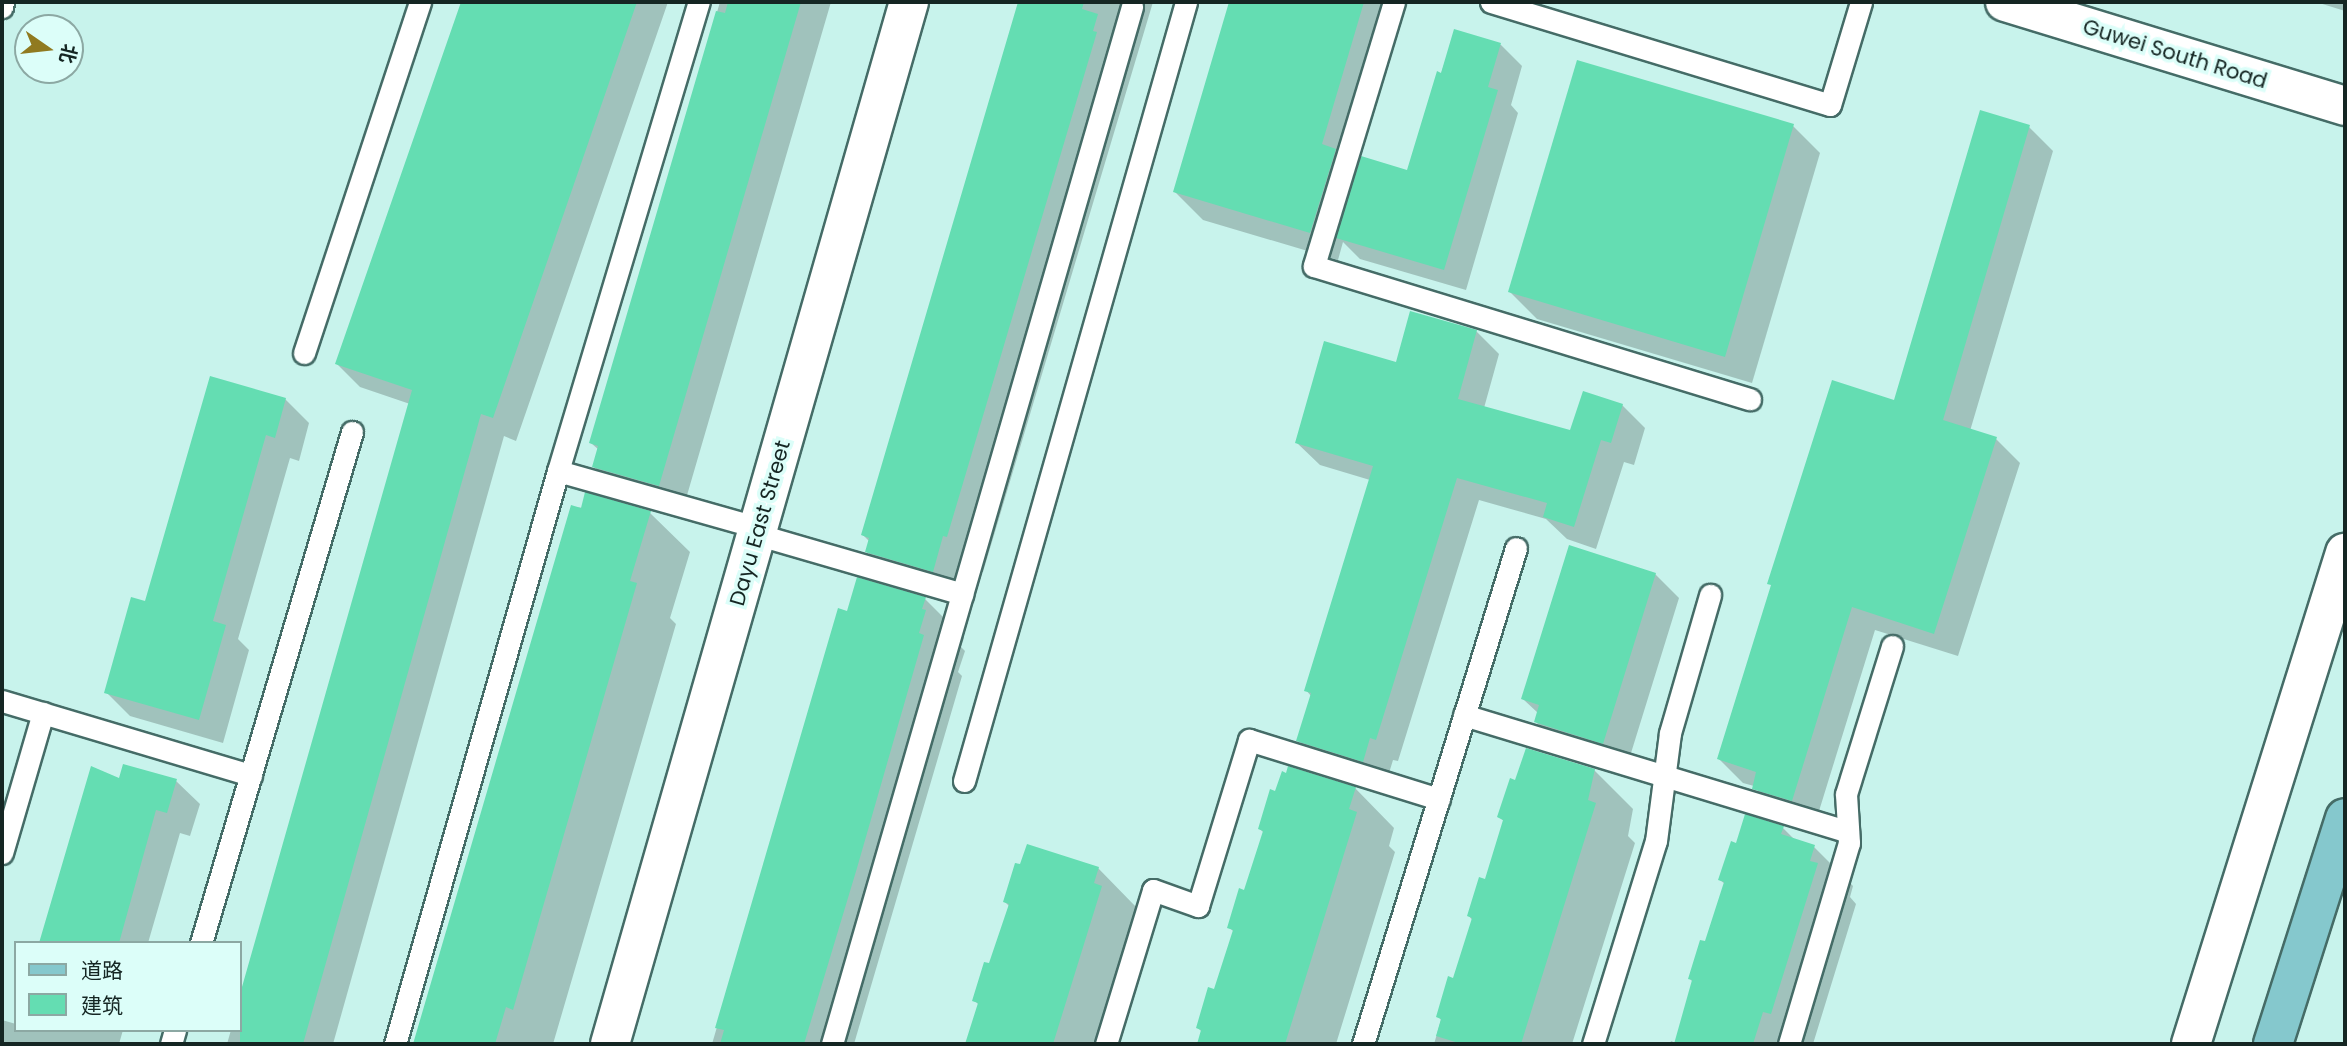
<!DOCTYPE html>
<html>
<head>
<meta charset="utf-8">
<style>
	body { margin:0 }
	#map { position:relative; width:2347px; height:1046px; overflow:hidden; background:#c8f3ec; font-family:Poppins,"Noto Sans SC",sans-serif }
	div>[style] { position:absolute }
	.shadow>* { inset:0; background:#0003 }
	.building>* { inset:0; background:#64ddb2 }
	.roads { filter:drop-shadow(2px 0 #456c67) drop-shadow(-2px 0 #456c67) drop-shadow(0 2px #456c67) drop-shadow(0 -2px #456c67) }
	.service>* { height:21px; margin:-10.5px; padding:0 10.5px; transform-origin:10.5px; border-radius:10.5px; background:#fff }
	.minor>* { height:38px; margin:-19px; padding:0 19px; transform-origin:19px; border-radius:19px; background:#fff }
	.tertiary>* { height:38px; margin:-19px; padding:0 19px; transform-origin:19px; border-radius:19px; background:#fff }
	.primary>* { height:38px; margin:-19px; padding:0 19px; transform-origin:19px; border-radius:19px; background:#85c8cd }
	span { translate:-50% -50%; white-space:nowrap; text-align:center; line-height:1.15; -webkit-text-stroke:7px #dcfef9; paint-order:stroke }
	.street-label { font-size:21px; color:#152623 }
	.frame { position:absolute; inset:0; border:4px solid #152623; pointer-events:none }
	.legend { position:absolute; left:14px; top:941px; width:228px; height:91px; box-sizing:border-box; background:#dcfef9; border:2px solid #8ca8a3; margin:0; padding:9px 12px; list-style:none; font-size:21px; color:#152623 }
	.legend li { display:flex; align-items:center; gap:14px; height:35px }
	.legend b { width:35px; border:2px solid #8ca8a3 }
	.north { position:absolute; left:14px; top:14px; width:70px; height:70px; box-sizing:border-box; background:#dcfef9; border:2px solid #8ca8a3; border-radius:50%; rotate:104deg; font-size:19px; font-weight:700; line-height:28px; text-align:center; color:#152623 }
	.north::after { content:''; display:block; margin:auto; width:24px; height:32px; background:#907a20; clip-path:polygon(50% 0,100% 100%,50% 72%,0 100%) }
</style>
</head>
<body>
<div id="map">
	<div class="shadow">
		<div style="clip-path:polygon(462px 2px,668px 2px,516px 441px,504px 436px,333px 1044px,227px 1044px,231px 1030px,240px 1030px,240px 999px,410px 404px,360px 387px,337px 364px)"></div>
		<div style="clip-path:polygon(720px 2px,831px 2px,683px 509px,618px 490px,594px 467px,599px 450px,591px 443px)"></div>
		<div style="clip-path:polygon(1020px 2px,1153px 2px,983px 572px,979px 571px,969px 607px,904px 588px,867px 552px,870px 542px,863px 535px)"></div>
		<div style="clip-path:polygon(1231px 2px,1400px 2px,1351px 166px,1358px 173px,1409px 172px,1455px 31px,1501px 45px,1522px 66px,1511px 105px,1518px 113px,1466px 290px,1360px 259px,1343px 242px,1338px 260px,1203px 220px,1175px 192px)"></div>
		<div style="clip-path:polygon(2316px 2px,2345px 2px,2345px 11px)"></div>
		<div style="clip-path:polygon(1793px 126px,1820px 153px,1752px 383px,1537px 319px,1510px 292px)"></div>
		<div style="clip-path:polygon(2029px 127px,2053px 151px,1970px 431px,1996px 439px,2020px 463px,1958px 656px,1875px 630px,1815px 824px,1778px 812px,1754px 786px,1743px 783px,1719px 759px)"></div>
		<div style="clip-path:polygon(1476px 331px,1499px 354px,1484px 408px,1571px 432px,1622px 405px,1645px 428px,1634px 465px,1624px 462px,1596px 549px,1567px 539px,1546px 519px,1479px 500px,1398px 761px,1393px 760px,1386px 783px,1321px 763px,1298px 740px,1311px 696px,1306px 690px,1370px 480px,1320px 465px,1297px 443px,1398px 364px)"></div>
		<div style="clip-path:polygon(285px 399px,309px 423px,299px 461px,290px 458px,238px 639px,249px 650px,223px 743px,130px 716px,106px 692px,146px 604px)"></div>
		<div style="clip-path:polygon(572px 507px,650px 513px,690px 552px,670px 618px,676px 624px,553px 1044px,415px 1044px)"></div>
		<div style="clip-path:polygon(1655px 574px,1679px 598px,1627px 766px,1559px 746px,1536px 722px,1538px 713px,1523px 699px)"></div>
		<div style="clip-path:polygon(925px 599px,964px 638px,961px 647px,965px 651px,958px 672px,962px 676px,854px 1044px,712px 1044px,839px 610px,848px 613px)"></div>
		<div style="clip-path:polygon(1594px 770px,1633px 809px,1628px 836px,1635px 843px,1572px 1044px,1434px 1044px,1441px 1020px,1438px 1016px,1454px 980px,1473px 921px,1469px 916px,1486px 881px,1505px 822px,1499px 817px,1517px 782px)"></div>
		<div style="clip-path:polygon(120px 780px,176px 781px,200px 804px,190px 836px,180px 833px,148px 943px,41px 943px)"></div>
		<div style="clip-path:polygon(1355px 788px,1394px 828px,1389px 846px,1395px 852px,1336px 1044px,1199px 1044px,1202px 1032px,1198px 1028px,1215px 992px,1234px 932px,1229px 927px,1245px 893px,1264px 833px,1260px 829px)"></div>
		<div style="clip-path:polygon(1783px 828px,1796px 841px,1814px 847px,1853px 886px,1850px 897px,1856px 904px,1813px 1044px,1670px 1044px,1671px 1041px,1676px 1043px,1693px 982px,1690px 979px,1706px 943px,1725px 884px,1720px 880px,1738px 845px)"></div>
		<div style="clip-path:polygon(1098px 868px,1137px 908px,1104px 1044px,966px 1044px,979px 1005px,974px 1000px,991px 966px,1009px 906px,1005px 902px)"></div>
		<div style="clip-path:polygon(2px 1020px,16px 1024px,16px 1030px,123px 1030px,119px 1044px,2px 1044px)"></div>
	</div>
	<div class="building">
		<div style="clip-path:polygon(461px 2px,637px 2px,493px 418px,481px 414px,303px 1044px,240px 1044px,240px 994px,412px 390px,335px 364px)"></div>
		<div style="clip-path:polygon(728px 2px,801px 2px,659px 486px,592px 467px,598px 446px,589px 443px,716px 11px,725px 13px)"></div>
		<div style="clip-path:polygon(1018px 2px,1084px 2px,1082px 9px,1098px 14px,1093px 31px,1097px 32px,947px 537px,943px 536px,933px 572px,865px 552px,869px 538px,861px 535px)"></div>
		<div style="clip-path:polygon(1229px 2px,1364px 2px,1322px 144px,1336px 149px,1310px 233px,1173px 192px)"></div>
		<div style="clip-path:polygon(1454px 29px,1501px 43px,1488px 87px,1498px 90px,1444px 270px,1336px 238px,1361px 156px,1407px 170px,1437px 71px,1441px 73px)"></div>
		<div style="clip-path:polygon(1577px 60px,1794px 124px,1725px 357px,1508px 292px)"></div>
		<div style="clip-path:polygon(1980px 110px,2030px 125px,1943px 420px,1997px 437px,1934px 634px,1852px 607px,1792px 801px,1752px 789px,1756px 772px,1717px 759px,1771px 585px,1767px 584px,1832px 380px,1894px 400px)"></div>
		<div style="clip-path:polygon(1410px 311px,1477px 330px,1458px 399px,1570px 430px,1583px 391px,1623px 404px,1611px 443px,1601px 440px,1574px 527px,1543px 517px,1547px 503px,1457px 478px,1376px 740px,1370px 738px,1363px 762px,1296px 741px,1311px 693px,1304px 691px,1373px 466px,1295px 443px,1324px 341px,1396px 362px)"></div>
		<div style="clip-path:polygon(210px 376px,286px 398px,275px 438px,266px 435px,213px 621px,226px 625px,199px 720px,104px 693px,131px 597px,145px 601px)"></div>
		<div style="clip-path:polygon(585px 492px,651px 511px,630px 581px,637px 583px,513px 1010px,506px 1007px,495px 1044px,413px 1044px,571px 505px,581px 508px)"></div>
		<div style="clip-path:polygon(1569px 545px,1656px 573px,1603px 744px,1534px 722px,1539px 705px,1521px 699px)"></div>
		<div style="clip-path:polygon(857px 577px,926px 597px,922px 609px,926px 610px,919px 633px,924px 635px,857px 868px,804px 1044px,720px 1044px,724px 1030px,715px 1028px,838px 608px,847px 611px)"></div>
		<div style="clip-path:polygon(1526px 748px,1595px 769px,1588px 800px,1596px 803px,1521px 1044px,1462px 1044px,1436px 1036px,1441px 1019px,1436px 1017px,1448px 976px,1453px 978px,1472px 918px,1467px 916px,1479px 877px,1485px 879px,1503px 820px,1497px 817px,1510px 778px,1515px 780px)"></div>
		<div style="clip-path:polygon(123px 764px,177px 779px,167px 813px,156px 810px,119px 943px,39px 943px,91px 766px,119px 778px)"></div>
		<div style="clip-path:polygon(1288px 766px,1356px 787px,1349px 809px,1357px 812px,1290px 1028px,1285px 1044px,1197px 1044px,1201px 1030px,1196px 1028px,1208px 987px,1214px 989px,1233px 930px,1227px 928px,1239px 888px,1244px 890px,1263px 831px,1258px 829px,1270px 789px,1275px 791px,1282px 771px,1286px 773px)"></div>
		<div style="clip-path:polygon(1745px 814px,1784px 826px,1781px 834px,1815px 845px,1810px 861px,1818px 863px,1771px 1014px,1763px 1012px,1753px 1044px,1674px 1044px,1692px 980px,1688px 979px,1700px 940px,1705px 941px,1724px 882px,1718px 880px,1731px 841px,1736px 843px)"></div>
		<div style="clip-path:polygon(1027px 844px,1099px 867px,1094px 883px,1102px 886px,1053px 1044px,965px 1044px,978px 1003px,972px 1001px,984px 962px,989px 963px,1009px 904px,1003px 902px,1015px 863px,1020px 864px)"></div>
	</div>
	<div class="roads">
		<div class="service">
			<div style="left:1394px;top:2px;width:276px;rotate:106.9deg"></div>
			<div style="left:1314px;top:266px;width:456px;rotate:17deg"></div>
			<div style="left:1491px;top:2px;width:354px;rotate:16.9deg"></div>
			<div style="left:1830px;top:105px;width:108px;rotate:-73.2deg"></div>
			<div style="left:2px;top:7px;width:5px;rotate:-79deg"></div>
			<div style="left:304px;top:353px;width:370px;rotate:-71.7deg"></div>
			<div style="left:558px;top:471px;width:209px;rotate:15.8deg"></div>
			<div style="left:756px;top:534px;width:215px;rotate:16.2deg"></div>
			<div style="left:2px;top:701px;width:260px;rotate:16.6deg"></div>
			<div style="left:1464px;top:715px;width:401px;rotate:16.9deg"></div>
			<div style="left:964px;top:781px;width:810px;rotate:-74.09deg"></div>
			<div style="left:2px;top:853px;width:146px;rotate:-73.7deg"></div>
			<div style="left:201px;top:943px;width:533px;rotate:-73.54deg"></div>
			<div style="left:171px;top:1044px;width:15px;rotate:-74deg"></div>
			<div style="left:395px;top:1044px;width:596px;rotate:-74.12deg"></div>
			<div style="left:558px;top:471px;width:490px;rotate:-73.3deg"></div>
			<div style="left:832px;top:1044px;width:1080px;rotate:-73.87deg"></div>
			<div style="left:1106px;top:1044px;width:161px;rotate:-73deg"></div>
			<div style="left:1153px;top:890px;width:48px;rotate:19.6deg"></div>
			<div style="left:1198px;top:906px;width:174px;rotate:-72.9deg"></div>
			<div style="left:1249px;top:740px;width:199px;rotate:17.3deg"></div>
			<div style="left:1363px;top:1044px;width:519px;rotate:-72.86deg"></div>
			<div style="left:1593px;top:1044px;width:213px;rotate:-72.8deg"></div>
			<div style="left:1656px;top:841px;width:109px;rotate:-82.6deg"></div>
			<div style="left:1670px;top:733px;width:144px;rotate:-73.8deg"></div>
			<div style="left:1789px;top:1044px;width:210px;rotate:-73.4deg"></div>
			<div style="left:1849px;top:843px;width:49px;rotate:-93.5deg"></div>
			<div style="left:1846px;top:794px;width:155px;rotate:-72.7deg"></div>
		</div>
		<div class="minor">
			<div style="left:2191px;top:1044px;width:515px;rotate:-72.59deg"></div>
		</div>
		<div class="tertiary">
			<div style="left:2005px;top:2px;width:356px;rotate:17deg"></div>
			<div style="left:610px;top:1044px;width:1084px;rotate:-73.99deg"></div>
		</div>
		<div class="primary">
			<div style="left:2273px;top:1044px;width:237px;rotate:-72.3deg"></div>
		</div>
	</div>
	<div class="street-label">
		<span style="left:2175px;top:54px;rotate:17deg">Guwei South Road</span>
		<span style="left:760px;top:523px;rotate:-74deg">Dayu East Street</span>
	</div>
	<div class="frame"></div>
	<ul class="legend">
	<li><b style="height:9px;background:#85c8cd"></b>道路</li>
	<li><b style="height:19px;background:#64ddb2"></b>建筑</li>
	</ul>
	<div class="north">北</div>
</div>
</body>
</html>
